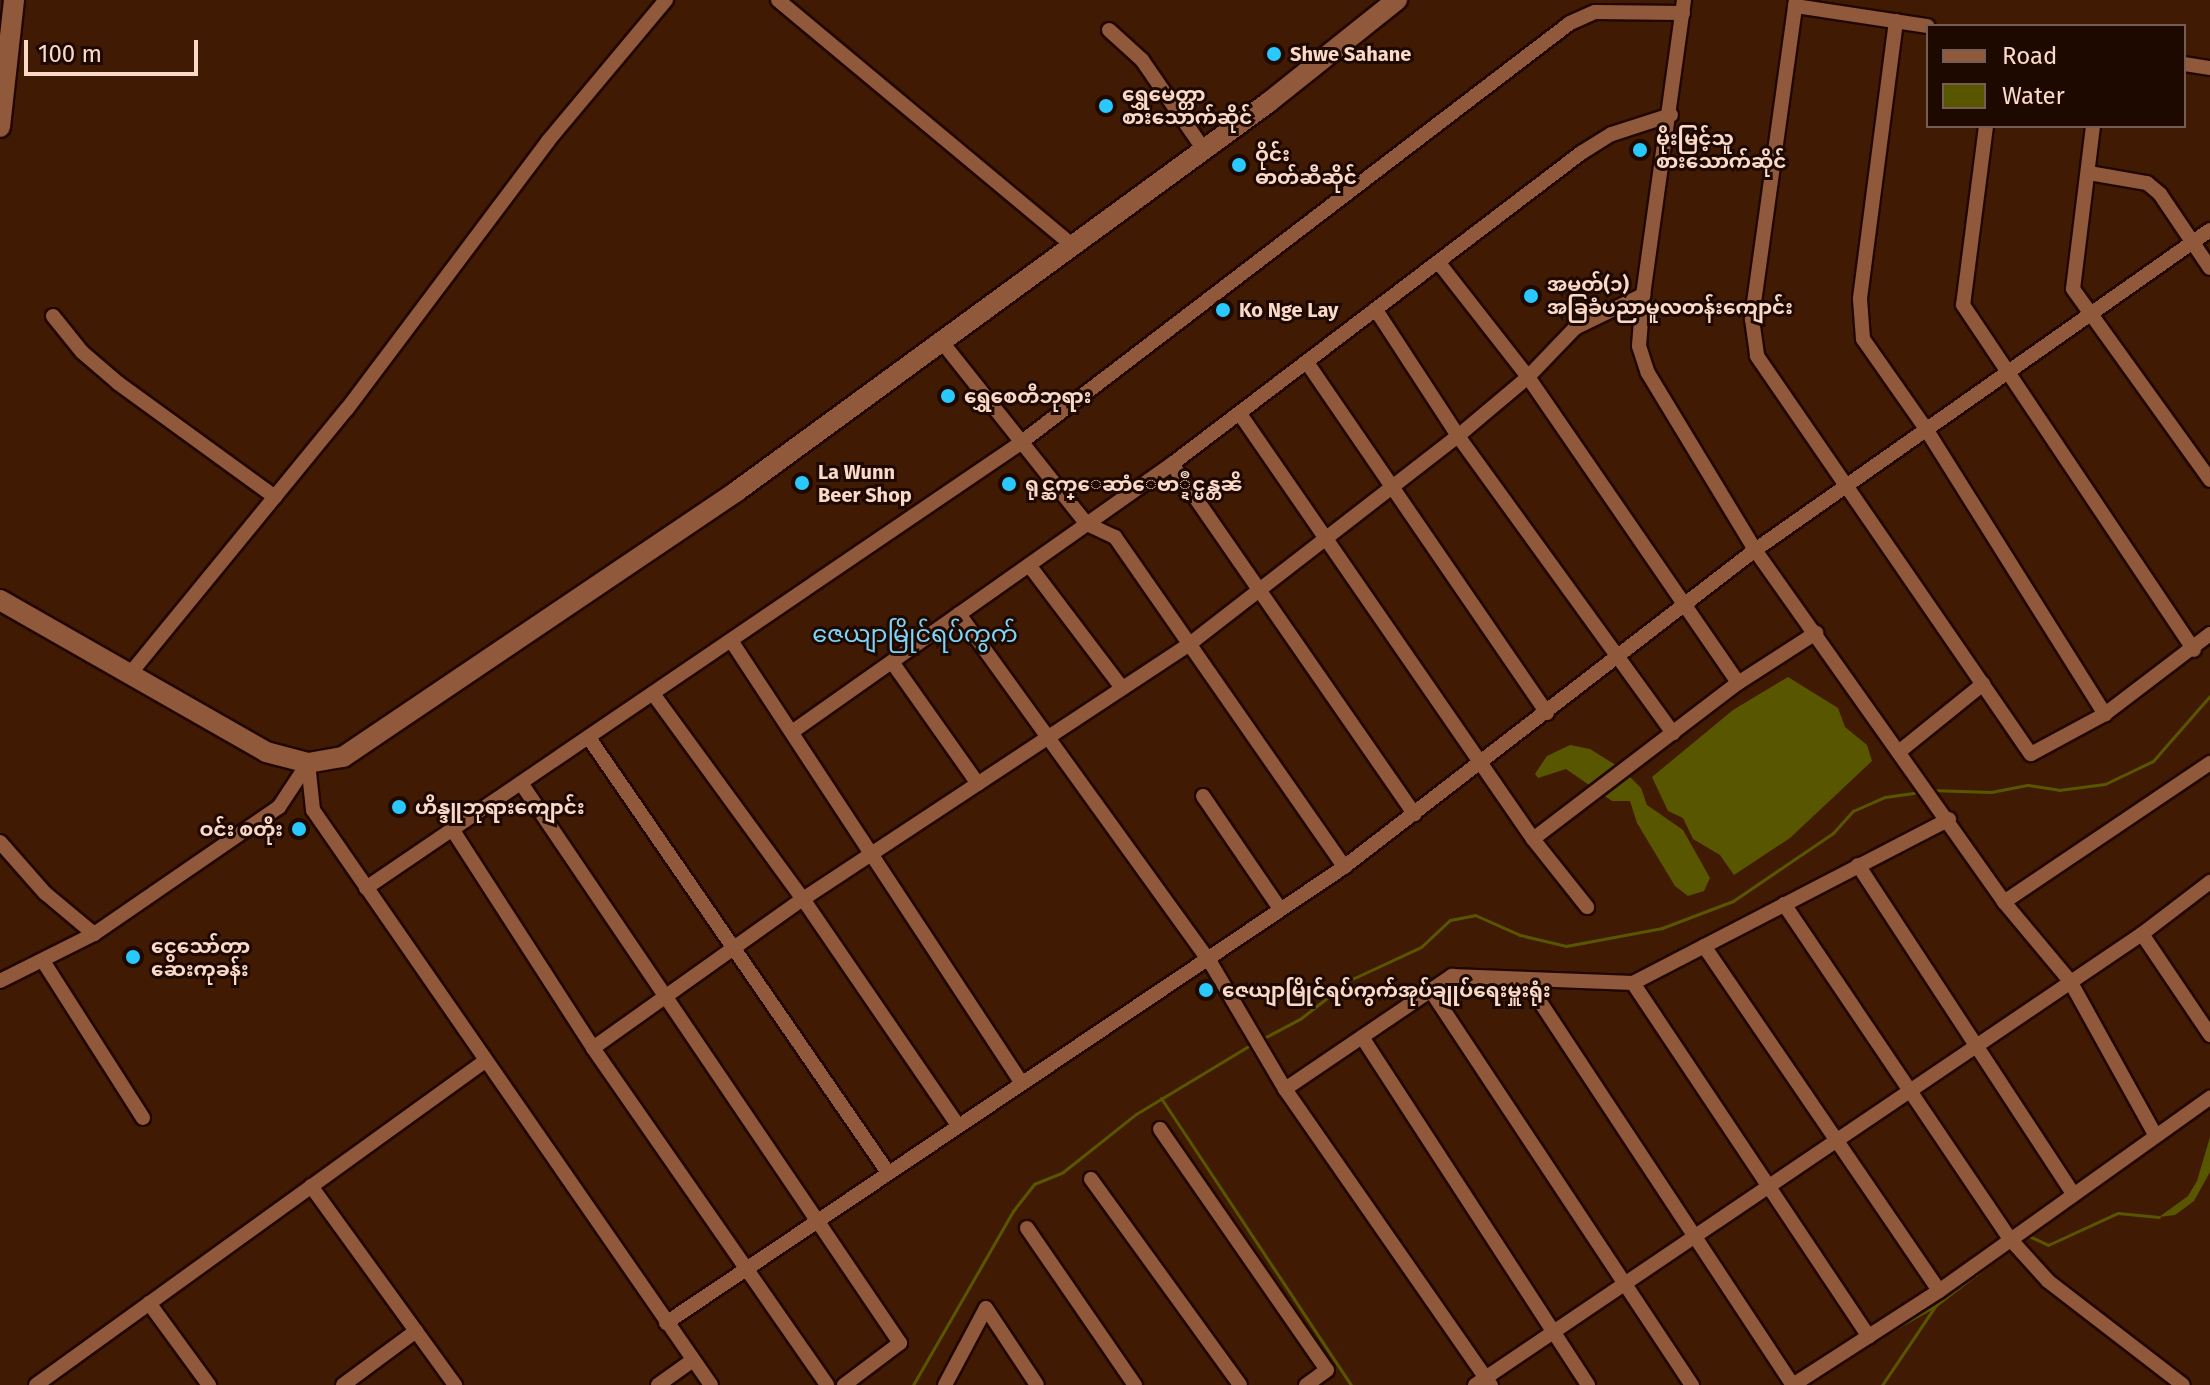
<!DOCTYPE html>
<html>
<head>
<meta charset="utf-8">
<style>
	body { margin:0 }
	#map { position:relative; width:2210px; height:1385px; overflow:hidden; background:#411a04; font-family:"Fira Sans","Noto Sans Myanmar",sans-serif }
	div>[style] { position:absolute }
	.water>* { inset:0; background:#595600 }
	.stream>* { height:3px; margin:-1.5px; padding:0 1.5px; transform-origin:1.5px; border-radius:1.5px; background:#595600 }
	.roads { filter:drop-shadow(2px 0 #210700) drop-shadow(-2px 0 #210700) drop-shadow(0 2px #210700) drop-shadow(0 -2px #210700) }
	.street>* { height:14px; margin:-7px; padding:0 7px; transform-origin:7px; border-radius:7px; background:#91593c }
	.secondary>* { height:20px; margin:-10px; padding:0 10px; transform-origin:10px; border-radius:10px; background:#91593c }
	.dots>* { width:22px; height:22px; translate:-50% -50%; box-sizing:border-box; border:4px solid #1e0901; border-radius:50% }
	span { translate:-50% -50%; white-space:nowrap; text-align:center; line-height:1.15; -webkit-text-stroke:6px #1e0901; paint-order:stroke }
	.poi-label { font-size:20px; color:#fad9c9; font-weight:700 }
	.left { translate:0 -50%; text-align:left }
	.right { translate:-100% -50%; text-align:right }
	.quarter-label { font-size:24px; color:#7dd5fb }
	.legend { position:absolute; left:1926px; top:24px; width:260px; height:104px; box-sizing:border-box; background:#1e0901; border:2px solid #765c51; margin:0; padding:10px 14px; list-style:none; font-size:24px; color:#fad9c9 }
	.legend li { display:flex; align-items:center; gap:16px; height:40px }
	.legend b { width:40px; border:2px solid #765c51 }
	.scale { position:absolute; left:24px; top:40px; width:174px; height:36px; box-sizing:border-box; border:4px solid #fad9c9; border-top:0; padding-left:10px; font-size:24px; line-height:28px; white-space:nowrap; color:#fad9c9; -webkit-text-stroke:6px #1e0901; paint-order:stroke }
</style>
</head>
<body>
<div id="map">
	<div class="water">
		<div style="clip-path:polygon(1788px 677px,1838px 708px,1845px 727px,1867px 745px,1872px 761px,1790px 838px,1734px 875px,1720px 855px,1693px 839px,1683px 818px,1668px 811px,1652px 777px,1733px 710px)"></div>
		<div style="clip-path:polygon(1570px 745px,1590px 749px,1622px 769px,1641px 788px,1647px 805px,1683px 830px,1710px 878px,1704px 891px,1688px 896px,1675px 886px,1637px 823px,1630px 801px,1612px 801px,1566px 769px,1538px 778px,1535px 774px,1547px 756px)"></div>
		<div style="clip-path:polygon(2210px 1137px,2210px 1172px,2194px 1201px,2175px 1215px,2159px 1217px,2188px 1196px,2197px 1181px)"></div>
	</div>
	<div class="stream">
		<div style="left:1930px;top:790px;width:61px;rotate:1.9deg"></div>
		<div style="left:1991px;top:792px;width:38px;rotate:-11deg"></div>
		<div style="left:2028px;top:785px;width:31px;rotate:9deg"></div>
		<div style="left:2059px;top:790px;width:46px;rotate:-7.4deg"></div>
		<div style="left:2105px;top:784px;width:53px;rotate:-25.6deg"></div>
		<div style="left:2153px;top:761px;width:86px;rotate:-48.8deg"></div>
		<div style="left:1262px;top:1039px;width:43px;rotate:-27.8deg"></div>
		<div style="left:1300px;top:1019px;width:63px;rotate:-38deg"></div>
		<div style="left:1350px;top:980px;width:78px;rotate:-24.9deg"></div>
		<div style="left:1421px;top:947px;width:40px;rotate:-43deg"></div>
		<div style="left:1450px;top:920px;width:25px;rotate:-11deg"></div>
		<div style="left:1475px;top:915px;width:49px;rotate:24deg"></div>
		<div style="left:1520px;top:935px;width:47px;rotate:13.4deg"></div>
		<div style="left:1566px;top:946px;width:98px;rotate:-10.6deg"></div>
		<div style="left:1662px;top:928px;width:76px;rotate:-20.8deg"></div>
		<div style="left:1733px;top:901px;width:121px;rotate:-34.2deg"></div>
		<div style="left:1833px;top:833px;width:30px;rotate:-48deg"></div>
		<div style="left:1853px;top:811px;width:35px;rotate:-24deg"></div>
		<div style="left:1885px;top:797px;width:34px;rotate:-8deg"></div>
		<div style="left:1161px;top:1098px;width:344px;rotate:56.5deg"></div>
		<div style="left:2021px;top:1241px;width:9px;rotate:-32deg"></div>
		<div style="left:2029px;top:1236px;width:21px;rotate:25deg"></div>
		<div style="left:2048px;top:1245px;width:77px;rotate:-24.6deg"></div>
		<div style="left:2118px;top:1213px;width:41px;rotate:5.6deg"></div>
		<div style="left:1883px;top:1335px;width:57px;rotate:-29.2deg"></div>
		<div style="left:913px;top:1385px;width:201px;rotate:-60.1deg"></div>
		<div style="left:1013px;top:1211px;width:34px;rotate:-52deg"></div>
		<div style="left:1034px;top:1184px;width:31px;rotate:-22deg"></div>
		<div style="left:1063px;top:1172px;width:93px;rotate:-38.5deg"></div>
		<div style="left:1136px;top:1114px;width:135px;rotate:-31.1deg"></div>
		<div style="left:1882px;top:1385px;width:97px;rotate:-56deg"></div>
		<div style="left:1936px;top:1305px;width:76px;rotate:-37.5deg"></div>
	</div>
	<div class="roads">
		<div class="street">
			<div style="left:778px;top:0;width:381px;rotate:39.8deg"></div>
			<div style="left:1684px;top:0;width:298px;rotate:97.9deg"></div>
			<div style="left:1643px;top:295px;width:51px;rotate:94.5deg"></div>
			<div style="left:1639px;top:346px;width:28px;rotate:72deg"></div>
			<div style="left:1648px;top:373px;width:207px;rotate:58.8deg"></div>
			<div style="left:1755px;top:550px;width:431px;rotate:54.7deg"></div>
			<div style="left:2004px;top:902px;width:103px;rotate:50.1deg"></div>
			<div style="left:2070px;top:981px;width:177px;rotate:61deg"></div>
			<div style="left:1796px;top:0;width:322px;rotate:97.9deg"></div>
			<div style="left:1752px;top:319px;width:37px;rotate:82deg"></div>
			<div style="left:1757px;top:356px;width:483px;rotate:55.5deg"></div>
			<div style="left:2031px;top:754px;width:84px;rotate:-28.4deg"></div>
			<div style="left:2105px;top:714px;width:132px;rotate:-37.3deg"></div>
			<div style="left:1795px;top:6px;width:134px;rotate:8.6deg"></div>
			<div style="left:1896px;top:21px;width:280px;rotate:97.4deg"></div>
			<div style="left:1860px;top:299px;width:40px;rotate:85.7deg"></div>
			<div style="left:1863px;top:339px;width:110px;rotate:55deg"></div>
			<div style="left:1926px;top:429px;width:337px;rotate:57.9deg"></div>
			<div style="left:1109px;top:30px;width:45px;rotate:42.3deg"></div>
			<div style="left:1142px;top:60px;width:109px;rotate:55.4deg"></div>
			<div style="left:2184px;top:64px;width:26px;rotate:9deg"></div>
			<div style="left:1986px;top:126px;width:180px;rotate:97.3deg"></div>
			<div style="left:1963px;top:305px;width:415px;rotate:56.2deg"></div>
			<div style="left:2093px;top:126px;width:164px;rotate:97deg"></div>
			<div style="left:2073px;top:289px;width:235px;rotate:54.3deg"></div>
			<div style="left:2089px;top:173px;width:59px;rotate:9.8deg"></div>
			<div style="left:2147px;top:183px;width:17px;rotate:40deg"></div>
			<div style="left:2160px;top:194px;width:89px;rotate:56deg"></div>
			<div style="left:1439px;top:263px;width:145px;rotate:52deg"></div>
			<div style="left:1528px;top:377px;width:371px;rotate:55.5deg"></div>
			<div style="left:1376px;top:310px;width:150px;rotate:56.9deg"></div>
			<div style="left:1458px;top:436px;width:367px;rotate:54.1deg"></div>
			<div style="left:53px;top:316px;width:46px;rotate:51.1deg"></div>
			<div style="left:82px;top:352px;width:48px;rotate:40.7deg"></div>
			<div style="left:118px;top:383px;width:194px;rotate:36deg"></div>
			<div style="left:942px;top:342px;width:233px;rotate:51.5deg"></div>
			<div style="left:1087px;top:524px;width:31px;rotate:25deg"></div>
			<div style="left:1115px;top:537px;width:402px;rotate:55.2deg"></div>
			<div style="left:1308px;top:364px;width:423px;rotate:55.6deg"></div>
			<div style="left:1240px;top:414px;width:516px;rotate:55.42deg"></div>
			<div style="left:1533px;top:839px;width:87px;rotate:51.5deg"></div>
			<div style="left:1172px;top:464px;width:426px;rotate:55.3deg"></div>
			<div style="left:1029px;top:565px;width:154px;rotate:52.9deg"></div>
			<div style="left:959px;top:614px;width:427px;rotate:54.2deg"></div>
			<div style="left:1209px;top:960px;width:150px;rotate:59.5deg"></div>
			<div style="left:1285px;top:1089px;width:361px;rotate:55.2deg"></div>
			<div style="left:732px;top:642px;width:526px;rotate:56.7deg"></div>
			<div style="left:892px;top:662px;width:149px;rotate:54.8deg"></div>
			<div style="left:129px;top:675px;width:344px;rotate:-50.7deg"></div>
			<div style="left:347px;top:409px;width:335px;rotate:-53.1deg"></div>
			<div style="left:548px;top:141px;width:184px;rotate:-50.1deg"></div>
			<div style="left:654px;top:695px;width:253px;rotate:53.9deg"></div>
			<div style="left:803px;top:899px;width:274px;rotate:55.6deg"></div>
			<div style="left:792px;top:732px;width:465px;rotate:-35.2deg"></div>
			<div style="left:1172px;top:464px;width:514px;rotate:-37.25deg"></div>
			<div style="left:1581px;top:153px;width:36px;rotate:-32deg"></div>
			<div style="left:1612px;top:134px;width:62px;rotate:-17.9deg"></div>
			<div style="left:589px;top:738px;width:526px;rotate:55.46deg"></div>
			<div style="left:1900px;top:751px;width:107px;rotate:-38.9deg"></div>
			<div style="left:308px;top:763px;width:47px;rotate:83.9deg"></div>
			<div style="left:313px;top:810px;width:699px;rotate:55.31deg"></div>
			<div style="left:521px;top:783px;width:676px;rotate:55.91deg"></div>
			<div style="left:900px;top:1343px;width:70px;rotate:143.1deg"></div>
			<div style="left:1203px;top:796px;width:137px;rotate:55.7deg"></div>
			<div style="left:452px;top:829px;width:260px;rotate:57.2deg"></div>
			<div style="left:593px;top:1048px;width:410px;rotate:55.2deg"></div>
			<div style="left:1533px;top:839px;width:258px;rotate:-37.3deg"></div>
			<div style="left:1738px;top:683px;width:93px;rotate:-32.7deg"></div>
			<div style="left:0;top:842px;width:68px;rotate:48.6deg"></div>
			<div style="left:45px;top:893px;width:64px;rotate:39.9deg"></div>
			<div style="left:1858px;top:865px;width:392px;rotate:56.8deg"></div>
			<div style="left:366px;top:888px;width:790px;rotate:-34.21deg"></div>
			<div style="left:1019px;top:444px;width:693px;rotate:-37.38deg"></div>
			<div style="left:1570px;top:23px;width:27px;rotate:-24deg"></div>
			<div style="left:1595px;top:12px;width:88px;rotate:0.7deg"></div>
			<div style="left:2004px;top:902px;width:249px;rotate:-34deg"></div>
			<div style="left:1784px;top:904px;width:405px;rotate:56deg"></div>
			<div style="left:2011px;top:1240px;width:55px;rotate:47.9deg"></div>
			<div style="left:2048px;top:1281px;width:170px;rotate:37.6deg"></div>
			<div style="left:2142px;top:934px;width:122px;rotate:56deg"></div>
			<div style="left:1704px;top:946px;width:417px;rotate:55.7deg"></div>
			<div style="left:43px;top:961px;width:186px;rotate:57.5deg"></div>
			<div style="left:1525px;top:979px;width:486px;rotate:56.6deg"></div>
			<div style="left:0;top:981px;width:105px;rotate:-26.6deg"></div>
			<div style="left:94px;top:934px;width:224px;rotate:-34.5deg"></div>
			<div style="left:279px;top:807px;width:53px;rotate:-56.6deg"></div>
			<div style="left:1633px;top:983px;width:425px;rotate:56.3deg"></div>
			<div style="left:1431px;top:991px;width:473px;rotate:56.5deg"></div>
			<div style="left:1362px;top:1037px;width:415px;rotate:57deg"></div>
			<div style="left:593px;top:1048px;width:257px;rotate:-35.4deg"></div>
			<div style="left:803px;top:899px;width:465px;rotate:-33.4deg"></div>
			<div style="left:1191px;top:643px;width:338px;rotate:-37.8deg"></div>
			<div style="left:1458px;top:436px;width:92px;rotate:-40.1deg"></div>
			<div style="left:1528px;top:377px;width:68px;rotate:-46.2deg"></div>
			<div style="left:1575px;top:328px;width:76px;rotate:-25.9deg"></div>
			<div style="left:1285px;top:1089px;width:202px;rotate:-34.1deg"></div>
			<div style="left:1452px;top:976px;width:181px;rotate:2.2deg"></div>
			<div style="left:1633px;top:983px;width:356px;rotate:-27.4deg"></div>
			<div style="left:1160px;top:1129px;width:293px;rotate:55.3deg"></div>
			<div style="left:1327px;top:1370px;width:26px;rotate:144deg"></div>
			<div style="left:1091px;top:1179px;width:254px;rotate:54.1deg"></div>
			<div style="left:311px;top:1186px;width:246px;rotate:54.1deg"></div>
			<div style="left:1027px;top:1228px;width:191px;rotate:55.5deg"></div>
			<div style="left:149px;top:1303px;width:102px;rotate:53.8deg"></div>
			<div style="left:666px;top:1323px;width:817px;rotate:-33.92deg"></div>
			<div style="left:1344px;top:867px;width:519px;rotate:-37.64deg"></div>
			<div style="left:1755px;top:550px;width:556px;rotate:-35.12deg"></div>
			<div style="left:36px;top:1385px;width:554px;rotate:-35.81deg"></div>
			<div style="left:343px;top:1385px;width:91px;rotate:-36.5deg"></div>
			<div style="left:658px;top:1385px;width:43px;rotate:-35.5deg"></div>
			<div style="left:945px;top:1385px;width:87px;rotate:-62deg"></div>
			<div style="left:986px;top:1308px;width:92px;rotate:56.5deg"></div>
			<div style="left:1475px;top:1385px;width:805px;rotate:-34.07deg"></div>
			<div style="left:2142px;top:934px;width:86px;rotate:-37.4deg"></div>
			<div style="left:1793px;top:1385px;width:174px;rotate:-32.8deg"></div>
			<div style="left:1939px;top:1291px;width:333px;rotate:-35.5deg"></div>
		</div>
		<div class="secondary">
			<div style="left:0;top:127px;width:128px;rotate:-83.7deg"></div>
			<div style="left:0;top:600px;width:306px;rotate:29.7deg"></div>
			<div style="left:266px;top:752px;width:43px;rotate:14.7deg"></div>
			<div style="left:308px;top:763px;width:36px;rotate:-10deg"></div>
			<div style="left:343px;top:757px;width:475px;rotate:-34deg"></div>
			<div style="left:737px;top:491px;width:659px;rotate:-36.17deg"></div>
			<div style="left:1269px;top:102px;width:164px;rotate:-38.6deg"></div>
		</div>
	</div>
	<div class="dots">
		<div style="left:1274px;top:54px;background:#29c8ff"></div>
		<div style="left:1106px;top:106px;background:#29c8ff"></div>
		<div style="left:1640px;top:150px;background:#29c8ff"></div>
		<div style="left:1239px;top:165px;background:#29c8ff"></div>
		<div style="left:1531px;top:296px;background:#29c8ff"></div>
		<div style="left:1223px;top:310px;background:#29c8ff"></div>
		<div style="left:948px;top:396px;background:#29c8ff"></div>
		<div style="left:802px;top:483px;background:#29c8ff"></div>
		<div style="left:1009px;top:484px;background:#29c8ff"></div>
		<div style="left:399px;top:807px;background:#29c8ff"></div>
		<div style="left:299px;top:829px;background:#29c8ff"></div>
		<div style="left:133px;top:957px;background:#29c8ff"></div>
		<div style="left:1206px;top:990px;background:#29c8ff"></div>
	</div>
	<div class="poi-label">
		<span class="left" style="left:1290px;top:54px">Shwe Sahane</span>
		<span class="left" style="left:1122px;top:106px">ရွှေမေတ္တာ<br>စားသောက်ဆိုင်</span>
		<span class="left" style="left:1656px;top:150px">မိုးမြင့်သူ<br>စားသောက်ဆိုင်</span>
		<span class="left" style="left:1255px;top:166px">ဝိုင်း<br>ဓာတ်ဆီဆိုင်</span>
		<span class="left" style="left:1547px;top:296px">အမှတ်(၁)<br>အခြခံပညာမူလတန်းကျောင်း</span>
		<span class="left" style="left:1239px;top:310px">Ko Nge Lay</span>
		<span class="left" style="left:964px;top:396px">ရွှေစေတီဘုရား</span>
		<span class="left" style="left:818px;top:484px">La Wunn<br>Beer Shop</span>
		<span class="left" style="left:1025px;top:484px">ရုင္ဆက္ေဆာံေဗာ္ဍဳင္မန္တၼိ</span>
		<span class="left" style="left:415px;top:807px">ဟိန္ဒူဘုရားကျောင်း</span>
		<span class="right" style="left:283px;top:829px">ဝင်း စတိုး</span>
		<span class="left" style="left:151px;top:958px">ငွေသော်တာ<br>ဆေးကုခန်း</span>
		<span class="left" style="left:1222px;top:990px">ဇေယျာမြိုင်ရပ်ကွက်အုပ်ချုပ်ရေးမှူးရုံး</span>
	</div>
	<div class="quarter-label">
		<span style="left:915px;top:635px">ဇေယျာမြိုင်ရပ်ကွက်</span>
	</div>
	<ul class="legend">
	<li><b style="height:10px;background:#91593c"></b>Road</li>
	<li><b style="height:22px;background:#595600"></b>Water</li>
	</ul>
	<div class="scale">100 m</div>
</div>
</body>
</html>
